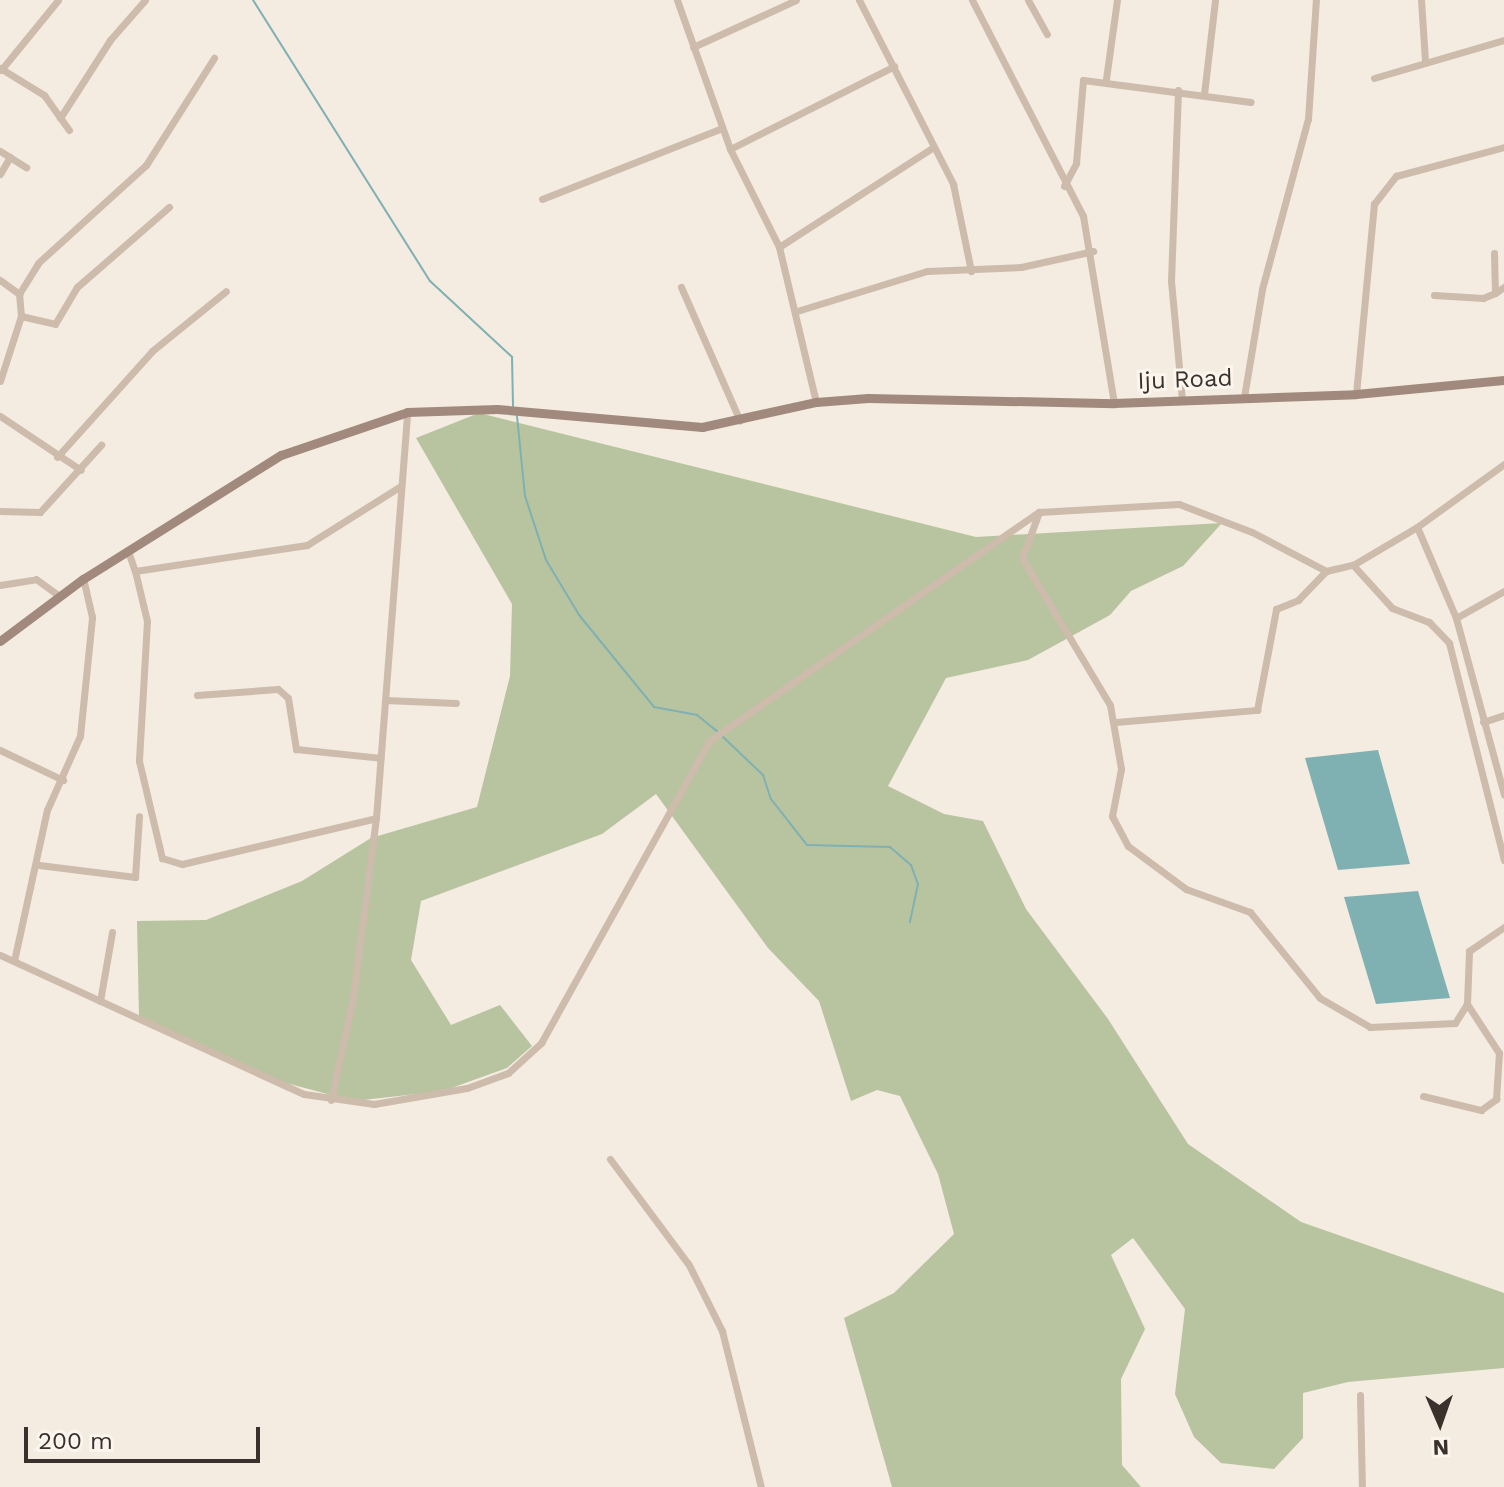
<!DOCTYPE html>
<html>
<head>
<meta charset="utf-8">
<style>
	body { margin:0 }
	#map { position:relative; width:1504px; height:1487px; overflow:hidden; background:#f4ebe1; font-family:"Work Sans",sans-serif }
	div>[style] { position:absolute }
	.green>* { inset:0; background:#b8c4a0 }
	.water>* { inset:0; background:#7fb0b2 }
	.stream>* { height:2px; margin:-1px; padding:0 1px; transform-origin:1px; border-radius:1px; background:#7fb0b2 }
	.minor>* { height:7px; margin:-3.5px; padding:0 3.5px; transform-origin:3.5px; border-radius:3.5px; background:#cdbbac }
	.secondary>* { height:9px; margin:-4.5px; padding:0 4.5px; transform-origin:4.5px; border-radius:4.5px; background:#a18a7d }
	span { translate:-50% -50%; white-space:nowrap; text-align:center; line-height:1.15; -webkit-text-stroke:6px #fbf5ee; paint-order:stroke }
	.street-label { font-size:24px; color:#3b302b }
	.north { position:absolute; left:1400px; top:1383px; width:80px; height:80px; -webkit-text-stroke:6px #fbf5ee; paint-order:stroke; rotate:178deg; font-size:22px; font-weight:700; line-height:32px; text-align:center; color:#3b302b }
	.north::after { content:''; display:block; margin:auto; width:28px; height:36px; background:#3b302b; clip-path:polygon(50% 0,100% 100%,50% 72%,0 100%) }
	.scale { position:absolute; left:24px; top:1427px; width:236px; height:36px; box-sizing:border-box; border:4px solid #3b302b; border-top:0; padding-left:10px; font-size:24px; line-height:28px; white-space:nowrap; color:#3b302b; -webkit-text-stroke:6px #fbf5ee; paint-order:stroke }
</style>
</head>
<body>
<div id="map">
	<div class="green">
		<div style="clip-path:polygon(479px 413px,976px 537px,1222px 523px,1183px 566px,1131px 591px,1110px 615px,1028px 660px,946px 678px,888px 786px,944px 814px,983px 821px,1026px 909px,1108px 1019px,1188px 1144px,1301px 1222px,1504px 1293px,1504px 1368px,1348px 1382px,1303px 1393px,1303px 1438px,1274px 1469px,1221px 1463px,1194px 1437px,1175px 1394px,1185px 1309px,1133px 1238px,1111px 1255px,1145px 1329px,1121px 1379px,1122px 1465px,1141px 1487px,892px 1487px,844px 1318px,894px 1293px,954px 1234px,938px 1174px,900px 1096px,877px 1090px,851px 1101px,819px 1001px,768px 948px,656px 794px,602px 834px,421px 901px,411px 960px,451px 1025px,500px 1005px,532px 1046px,507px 1068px,443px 1091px,354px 1101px,286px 1083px,139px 1018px,137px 921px,206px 920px,302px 881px,371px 838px,477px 807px,510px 676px,512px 604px,416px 438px)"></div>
	</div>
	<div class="water">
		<div style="clip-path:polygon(1378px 750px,1410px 864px,1338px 870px,1305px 758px)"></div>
		<div style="clip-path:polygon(1418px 891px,1450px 998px,1376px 1004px,1344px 897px)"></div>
	</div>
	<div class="stream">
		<div style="left:253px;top:0;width:332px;rotate:57.8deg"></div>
		<div style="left:430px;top:281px;width:112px;rotate:42.8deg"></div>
		<div style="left:512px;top:357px;width:49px;rotate:88.8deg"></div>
		<div style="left:517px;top:416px;width:80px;rotate:84.3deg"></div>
		<div style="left:525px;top:496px;width:67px;rotate:71.8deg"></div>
		<div style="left:546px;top:560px;width:64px;rotate:59deg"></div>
		<div style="left:579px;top:615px;width:119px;rotate:50.8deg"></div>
		<div style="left:654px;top:707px;width:44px;rotate:10.5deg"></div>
		<div style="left:697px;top:715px;width:26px;rotate:39deg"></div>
		<div style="left:722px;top:736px;width:57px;rotate:43.6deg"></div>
		<div style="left:763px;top:775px;width:25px;rotate:72deg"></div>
		<div style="left:771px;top:799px;width:58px;rotate:52deg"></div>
		<div style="left:807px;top:845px;width:83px;rotate:1.4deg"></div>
		<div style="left:890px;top:847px;width:28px;rotate:41deg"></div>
		<div style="left:911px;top:865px;width:20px;rotate:70deg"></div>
		<div style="left:918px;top:884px;width:39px;rotate:102deg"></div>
	</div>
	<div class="minor">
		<div style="left:677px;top:0;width:158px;rotate:70.4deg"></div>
		<div style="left:730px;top:149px;width:110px;rotate:63.4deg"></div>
		<div style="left:779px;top:247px;width:159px;rotate:76.6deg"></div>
		<div style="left:859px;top:0;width:207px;rotate:62.9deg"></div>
		<div style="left:953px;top:184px;width:89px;rotate:78.3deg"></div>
		<div style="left:972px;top:0;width:243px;rotate:62.8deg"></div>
		<div style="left:1083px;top:216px;width:190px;rotate:80.6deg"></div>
		<div style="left:1028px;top:0;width:39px;rotate:61deg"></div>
		<div style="left:1421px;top:0;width:61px;rotate:86.2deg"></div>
		<div style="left:693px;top:47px;width:113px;rotate:-24.5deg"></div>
		<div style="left:0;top:68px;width:52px;rotate:31.5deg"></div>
		<div style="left:44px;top:95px;width:43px;rotate:54.5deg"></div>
		<div style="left:1px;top:70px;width:90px;rotate:-50.8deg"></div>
		<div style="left:1374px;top:78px;width:135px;rotate:-16.3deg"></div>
		<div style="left:1106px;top:79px;width:80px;rotate:-82.1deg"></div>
		<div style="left:1178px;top:90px;width:191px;rotate:92.1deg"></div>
		<div style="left:1171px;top:281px;width:119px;rotate:84.7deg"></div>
		<div style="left:1204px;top:94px;width:95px;rotate:-83.3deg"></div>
		<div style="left:60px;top:118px;width:93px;rotate:-57.3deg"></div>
		<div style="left:110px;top:40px;width:53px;rotate:-48.8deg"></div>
		<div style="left:730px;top:149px;width:184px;rotate:-26.8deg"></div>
		<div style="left:0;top:151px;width:31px;rotate:32deg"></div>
		<div style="left:0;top:174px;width:20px;rotate:-60deg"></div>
		<div style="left:1064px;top:186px;width:26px;rotate:-62deg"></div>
		<div style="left:1076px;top:163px;width:83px;rotate:-85.2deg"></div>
		<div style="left:1083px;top:80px;width:169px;rotate:7.5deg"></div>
		<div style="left:542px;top:199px;width:193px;rotate:-21.5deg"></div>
		<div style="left:779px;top:247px;width:182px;rotate:-32.9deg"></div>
		<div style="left:1494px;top:253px;width:40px;rotate:88.6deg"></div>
		<div style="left:1495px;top:293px;width:11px;rotate:-34deg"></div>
		<div style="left:0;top:280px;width:24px;rotate:36deg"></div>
		<div style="left:681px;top:287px;width:146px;rotate:66.2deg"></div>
		<div style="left:1434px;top:295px;width:49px;rotate:3.5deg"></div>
		<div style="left:1483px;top:298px;width:13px;rotate:-23deg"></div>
		<div style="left:797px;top:311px;width:136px;rotate:-17.1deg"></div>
		<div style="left:927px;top:271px;width:94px;rotate:-2.4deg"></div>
		<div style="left:1021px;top:267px;width:74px;rotate:-12.5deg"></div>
		<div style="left:21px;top:316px;width:35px;rotate:13deg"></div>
		<div style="left:55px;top:324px;width:43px;rotate:-59.3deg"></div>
		<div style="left:77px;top:287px;width:122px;rotate:-41deg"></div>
		<div style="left:0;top:381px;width:68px;rotate:-72.1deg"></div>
		<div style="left:21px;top:316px;width:22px;rotate:-95deg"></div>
		<div style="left:19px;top:294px;width:36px;rotate:-58deg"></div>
		<div style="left:38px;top:263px;width:146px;rotate:-42.2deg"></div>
		<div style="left:146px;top:165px;width:127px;rotate:-57.6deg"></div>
		<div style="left:1356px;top:394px;width:191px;rotate:-84.6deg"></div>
		<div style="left:1374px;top:204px;width:36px;rotate:-52deg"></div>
		<div style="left:1396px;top:176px;width:112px;rotate:-15deg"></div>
		<div style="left:1244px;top:397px;width:109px;rotate:-80.5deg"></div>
		<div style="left:1262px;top:289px;width:176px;rotate:-74.9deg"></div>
		<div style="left:1308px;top:119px;width:119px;rotate:-86.2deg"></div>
		<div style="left:0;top:416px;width:97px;rotate:33.7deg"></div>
		<div style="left:57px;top:457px;width:142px;rotate:-48.1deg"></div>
		<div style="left:152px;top:351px;width:95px;rotate:-39deg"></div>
		<div style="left:0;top:511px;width:40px;rotate:1.4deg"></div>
		<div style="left:40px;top:512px;width:91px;rotate:-47.7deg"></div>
		<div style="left:1039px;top:512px;width:49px;rotate:110.3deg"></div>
		<div style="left:1022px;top:558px;width:171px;rotate:59.1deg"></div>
		<div style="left:1110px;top:705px;width:65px;rotate:80.2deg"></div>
		<div style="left:1121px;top:769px;width:48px;rotate:100.8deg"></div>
		<div style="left:1112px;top:816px;width:34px;rotate:62deg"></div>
		<div style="left:1128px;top:846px;width:72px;rotate:36.6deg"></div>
		<div style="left:1186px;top:889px;width:68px;rotate:19.8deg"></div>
		<div style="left:1250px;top:912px;width:111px;rotate:50.9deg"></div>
		<div style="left:1320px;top:998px;width:58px;rotate:30.1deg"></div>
		<div style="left:1370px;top:1027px;width:85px;rotate:-2.7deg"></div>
		<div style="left:1455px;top:1023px;width:22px;rotate:-58deg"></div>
		<div style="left:1467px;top:1004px;width:53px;rotate:-87.8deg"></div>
		<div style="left:1469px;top:951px;width:42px;rotate:-34.4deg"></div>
		<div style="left:1417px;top:527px;width:99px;rotate:66.8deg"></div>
		<div style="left:1456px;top:618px;width:183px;rotate:74.8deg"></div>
		<div style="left:129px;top:554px;width:18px;rotate:71deg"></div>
		<div style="left:135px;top:571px;width:174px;rotate:-8.6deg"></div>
		<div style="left:307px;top:545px;width:109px;rotate:-32.2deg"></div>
		<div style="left:1353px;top:565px;width:58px;rotate:47.8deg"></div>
		<div style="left:1392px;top:608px;width:40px;rotate:21deg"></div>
		<div style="left:1429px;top:622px;width:29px;rotate:46deg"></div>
		<div style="left:1449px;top:643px;width:224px;rotate:75.8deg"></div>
		<div style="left:135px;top:571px;width:51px;rotate:76.5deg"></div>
		<div style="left:147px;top:621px;width:140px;rotate:93.3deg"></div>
		<div style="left:139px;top:761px;width:100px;rotate:76.7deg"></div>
		<div style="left:162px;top:858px;width:21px;rotate:17deg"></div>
		<div style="left:182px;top:864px;width:199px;rotate:-13.3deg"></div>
		<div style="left:0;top:585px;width:36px;rotate:-9deg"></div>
		<div style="left:36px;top:579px;width:29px;rotate:36deg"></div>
		<div style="left:1456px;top:618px;width:55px;rotate:-29.4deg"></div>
		<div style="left:197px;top:695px;width:81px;rotate:-4.2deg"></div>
		<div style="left:278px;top:689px;width:13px;rotate:42deg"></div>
		<div style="left:288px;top:698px;width:52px;rotate:81.1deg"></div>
		<div style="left:296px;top:749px;width:85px;rotate:6deg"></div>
		<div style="left:385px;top:700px;width:71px;rotate:2.4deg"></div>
		<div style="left:1116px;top:722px;width:142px;rotate:-4.9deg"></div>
		<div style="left:1257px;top:710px;width:103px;rotate:-79.3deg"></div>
		<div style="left:1276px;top:609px;width:24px;rotate:-22deg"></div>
		<div style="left:1298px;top:600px;width:40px;rotate:-46deg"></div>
		<div style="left:1326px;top:571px;width:28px;rotate:-13deg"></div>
		<div style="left:1353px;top:565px;width:74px;rotate:-30.7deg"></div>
		<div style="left:1417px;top:527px;width:107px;rotate:-35.9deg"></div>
		<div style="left:1483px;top:722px;width:22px;rotate:-18deg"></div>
		<div style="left:0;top:750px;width:70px;rotate:25.5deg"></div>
		<div style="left:39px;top:865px;width:97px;rotate:7.1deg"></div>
		<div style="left:135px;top:877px;width:61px;rotate:-86.2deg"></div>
		<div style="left:0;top:955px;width:334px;rotate:24.6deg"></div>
		<div style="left:304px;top:1094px;width:71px;rotate:8.1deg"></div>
		<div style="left:374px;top:1104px;width:94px;rotate:-9.8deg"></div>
		<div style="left:467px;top:1088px;width:44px;rotate:-20.1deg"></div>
		<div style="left:508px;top:1073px;width:45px;rotate:-42.3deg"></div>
		<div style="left:541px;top:1043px;width:346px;rotate:-60.9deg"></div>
		<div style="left:709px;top:741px;width:402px;rotate:-34.8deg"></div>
		<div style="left:1039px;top:512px;width:140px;rotate:-3.3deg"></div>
		<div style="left:1179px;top:504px;width:78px;rotate:21deg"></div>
		<div style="left:1252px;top:532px;width:84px;rotate:27.8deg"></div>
		<div style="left:14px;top:961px;width:155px;rotate:-77.7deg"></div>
		<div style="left:47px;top:810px;width:81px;rotate:-66deg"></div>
		<div style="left:80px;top:736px;width:120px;rotate:-84.2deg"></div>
		<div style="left:92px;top:617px;width:39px;rotate:-103deg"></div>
		<div style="left:100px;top:1001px;width:70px;rotate:-80.1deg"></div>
		<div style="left:1423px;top:1096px;width:60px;rotate:13.6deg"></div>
		<div style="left:1481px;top:1110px;width:19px;rotate:-36deg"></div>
		<div style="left:1496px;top:1099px;width:46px;rotate:-86.3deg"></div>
		<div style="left:1499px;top:1053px;width:59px;rotate:-123.1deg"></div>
		<div style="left:331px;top:1100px;width:105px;rotate:-77.9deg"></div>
		<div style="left:353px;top:997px;width:180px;rotate:-82.7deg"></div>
		<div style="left:376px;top:818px;width:407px;rotate:-85.6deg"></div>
		<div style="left:610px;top:1159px;width:132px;rotate:53.3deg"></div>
		<div style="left:689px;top:1265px;width:74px;rotate:63.4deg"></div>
		<div style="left:722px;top:1331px;width:161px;rotate:76deg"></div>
		<div style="left:1360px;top:1395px;width:92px;rotate:88.8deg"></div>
	</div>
	<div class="secondary">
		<div style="left:0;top:641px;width:104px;rotate:-36.8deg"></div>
		<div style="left:83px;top:579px;width:234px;rotate:-32.1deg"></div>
		<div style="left:281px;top:455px;width:133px;rotate:-18.8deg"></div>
		<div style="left:407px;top:412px;width:90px;rotate:-1.9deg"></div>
		<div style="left:497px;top:409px;width:206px;rotate:5deg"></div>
		<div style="left:702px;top:427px;width:117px;rotate:-12.4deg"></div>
		<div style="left:816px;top:402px;width:52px;rotate:-4.4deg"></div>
		<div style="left:868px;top:398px;width:246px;rotate:1.2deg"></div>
		<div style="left:1114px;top:403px;width:242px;rotate:-2.1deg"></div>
		<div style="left:1356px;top:394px;width:149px;rotate:-5.4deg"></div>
	</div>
	<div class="street-label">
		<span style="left:1185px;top:380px;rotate:-2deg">Iju Road</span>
	</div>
	<div class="north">N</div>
	<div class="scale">200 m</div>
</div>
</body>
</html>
